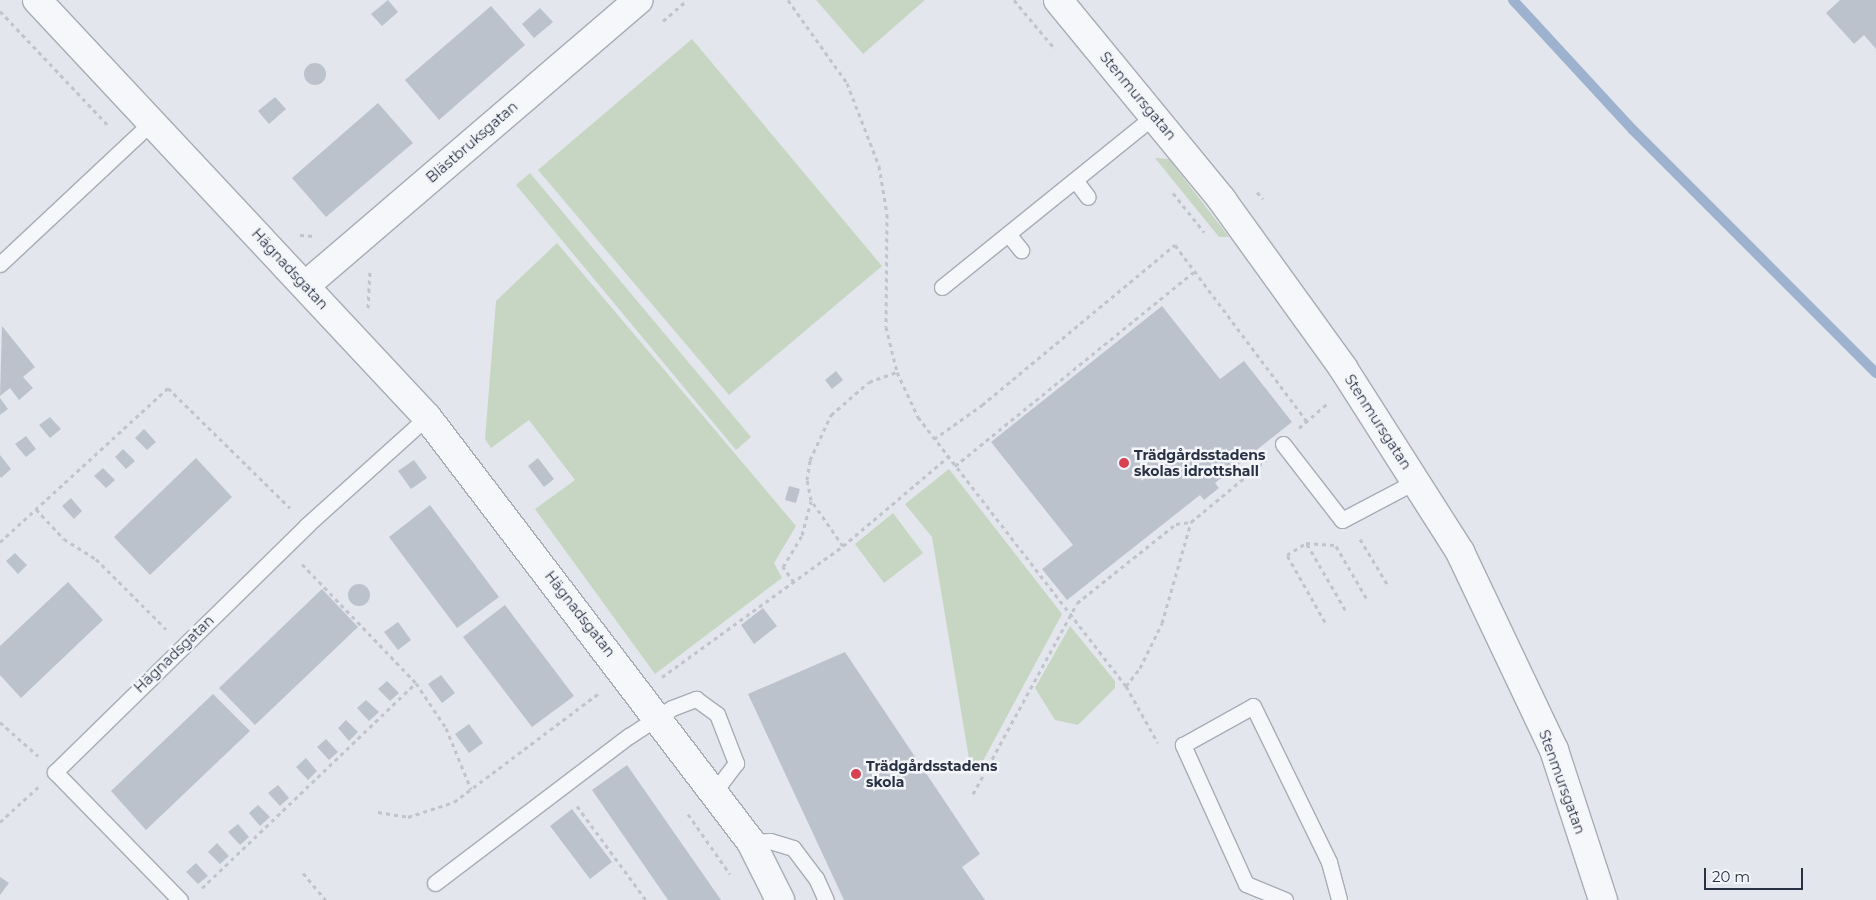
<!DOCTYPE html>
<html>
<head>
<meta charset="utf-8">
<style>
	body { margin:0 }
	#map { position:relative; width:1876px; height:900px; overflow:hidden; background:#e3e6ec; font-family:Montserrat,sans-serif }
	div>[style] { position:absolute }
	.green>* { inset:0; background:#c7d6c3 }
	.stream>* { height:10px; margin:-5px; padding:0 5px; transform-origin:5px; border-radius:5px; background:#9cb2ce }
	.building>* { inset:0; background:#bcc2cc }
	.round { border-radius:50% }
	.path>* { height:3px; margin-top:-1.5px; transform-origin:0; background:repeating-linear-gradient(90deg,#c1c4cb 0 4px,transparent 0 8px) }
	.roads { filter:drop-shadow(1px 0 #a7acb7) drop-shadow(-1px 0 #a7acb7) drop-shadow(0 1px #a7acb7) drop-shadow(0 -1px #a7acb7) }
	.lane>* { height:15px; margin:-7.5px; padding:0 7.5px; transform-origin:7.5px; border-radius:7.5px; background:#f6f7fa }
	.street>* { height:28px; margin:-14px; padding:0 14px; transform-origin:14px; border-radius:14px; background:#f6f7fa }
	.dots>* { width:14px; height:14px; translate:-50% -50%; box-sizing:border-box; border:2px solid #f3f5f9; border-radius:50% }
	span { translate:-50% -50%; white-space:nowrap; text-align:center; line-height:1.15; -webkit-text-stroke:5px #f3f5f9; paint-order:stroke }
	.street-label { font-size:14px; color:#293245 }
	.poi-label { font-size:14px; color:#293245; font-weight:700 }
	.left { translate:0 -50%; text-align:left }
	.scale { position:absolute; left:1704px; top:868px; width:99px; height:22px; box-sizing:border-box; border:2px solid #293245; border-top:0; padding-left:6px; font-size:15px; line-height:18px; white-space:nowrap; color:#293245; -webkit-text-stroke:4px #f3f5f9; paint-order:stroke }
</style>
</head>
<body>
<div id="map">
	<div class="green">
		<div style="clip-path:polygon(816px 0,925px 0,863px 54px)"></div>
		<div style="clip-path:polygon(692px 39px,882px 266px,729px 395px,538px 170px)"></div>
		<div style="clip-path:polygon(1155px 158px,1169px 159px,1229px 237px,1219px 237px)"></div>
		<div style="clip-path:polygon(530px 173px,751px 437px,736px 450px,516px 185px)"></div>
		<div style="clip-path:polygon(557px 243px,796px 526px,774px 563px,782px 578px,655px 674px,535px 509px,575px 480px,529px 420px,491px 448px,485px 439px,496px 301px)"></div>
		<div style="clip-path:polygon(949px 469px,1062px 614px,977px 772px,971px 771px,932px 537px,905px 504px)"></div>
		<div style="clip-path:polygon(893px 513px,923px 553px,884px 583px,855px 544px)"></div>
		<div style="clip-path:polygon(1070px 626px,1115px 681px,1115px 688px,1078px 725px,1055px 720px,1035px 688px)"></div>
	</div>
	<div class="stream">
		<div style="left:1513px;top:0;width:177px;rotate:47.3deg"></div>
		<div style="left:1633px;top:130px;width:344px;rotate:45deg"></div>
	</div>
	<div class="building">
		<div style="clip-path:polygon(388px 0,398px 12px,382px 26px,371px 14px)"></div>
		<div style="clip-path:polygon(1840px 0,1876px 0,1876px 49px,1864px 35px,1854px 44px,1826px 13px)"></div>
		<div style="clip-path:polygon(491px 6px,525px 45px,439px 120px,405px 80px)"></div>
		<div style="clip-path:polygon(540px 8px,553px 22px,534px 38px,522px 24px)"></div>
		<div class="round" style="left:304px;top:63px;width:22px;height:22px"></div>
		<div style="clip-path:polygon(275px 97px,286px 109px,269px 124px,258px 111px)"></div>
		<div style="clip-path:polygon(378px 103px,413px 143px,326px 217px,292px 178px)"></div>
		<div style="clip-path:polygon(1162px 306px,1220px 379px,1244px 361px,1292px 422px,1215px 483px,1219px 488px,1204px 500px,1200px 495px,1067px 600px,1042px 569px,1073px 545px,991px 442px)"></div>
		<div style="clip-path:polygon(2px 326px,35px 367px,23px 377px,33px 388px,19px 400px,10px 388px,0 396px)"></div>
		<div style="clip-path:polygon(836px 371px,843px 380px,832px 389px,825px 380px)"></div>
		<div style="clip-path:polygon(0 398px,8px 409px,0 415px)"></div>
		<div style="clip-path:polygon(50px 417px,61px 429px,50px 438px,39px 425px)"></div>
		<div style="clip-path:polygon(144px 429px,156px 442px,147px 450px,135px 438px)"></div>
		<div style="clip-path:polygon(26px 436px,36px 449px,26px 457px,15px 444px)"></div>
		<div style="clip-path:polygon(123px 449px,135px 461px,126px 469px,115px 457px)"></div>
		<div style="clip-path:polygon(0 455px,11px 469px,1px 478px,0 476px)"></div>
		<div style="clip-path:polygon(196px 458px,232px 497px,150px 575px,114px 537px)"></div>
		<div style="clip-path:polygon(538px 458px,554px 479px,544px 487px,528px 466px)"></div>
		<div style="clip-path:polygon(414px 460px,427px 478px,411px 489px,398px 471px)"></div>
		<div style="clip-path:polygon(103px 468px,115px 480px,106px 488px,94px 476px)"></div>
		<div style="clip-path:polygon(789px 486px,800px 489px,796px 503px,785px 500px)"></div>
		<div style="clip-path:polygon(71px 498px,82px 511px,74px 519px,62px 506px)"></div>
		<div style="clip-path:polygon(430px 505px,499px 597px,457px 628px,389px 537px)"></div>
		<div style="clip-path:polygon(15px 553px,27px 565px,18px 574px,6px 561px)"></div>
		<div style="clip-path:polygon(68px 582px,103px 620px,21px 698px,0 675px,0 646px)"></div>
		<div class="round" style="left:348px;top:584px;width:22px;height:22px"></div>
		<div style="clip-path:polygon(322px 589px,358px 627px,255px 725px,219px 688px)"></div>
		<div style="clip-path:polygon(505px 605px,574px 696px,532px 727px,463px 637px)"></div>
		<div style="clip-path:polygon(763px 608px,777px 626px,754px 644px,741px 625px)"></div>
		<div style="clip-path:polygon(398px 622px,411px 640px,398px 650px,384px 632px)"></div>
		<div style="clip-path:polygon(845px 652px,980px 854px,962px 867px,985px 900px,844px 900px,748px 694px)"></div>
		<div style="clip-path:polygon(441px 675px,455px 693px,442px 703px,428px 684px)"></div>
		<div style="clip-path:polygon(387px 681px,399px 693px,390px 701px,378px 689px)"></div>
		<div style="clip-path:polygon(213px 694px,250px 731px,146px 830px,111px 791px)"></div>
		<div style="clip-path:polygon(366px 700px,379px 712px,369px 721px,357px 708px)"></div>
		<div style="clip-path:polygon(346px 720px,358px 732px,349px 741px,338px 728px)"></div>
		<div style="clip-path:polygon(469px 724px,483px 743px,469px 753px,455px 734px)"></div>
		<div style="clip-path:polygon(326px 739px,338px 752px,329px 760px,317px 747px)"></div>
		<div style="clip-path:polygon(306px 758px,317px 771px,308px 780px,296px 767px)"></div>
		<div style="clip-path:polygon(627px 765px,721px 900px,668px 900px,592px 790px)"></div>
		<div style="clip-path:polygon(278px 785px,289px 798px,280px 806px,268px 793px)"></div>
		<div style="clip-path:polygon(258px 805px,270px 817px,260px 826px,249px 813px)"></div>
		<div style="clip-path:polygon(572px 809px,612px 862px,590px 879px,550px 826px)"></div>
		<div style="clip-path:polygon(238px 824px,249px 837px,240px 845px,228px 832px)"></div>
		<div style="clip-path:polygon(217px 843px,229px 856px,220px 864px,208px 852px)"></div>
		<div style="clip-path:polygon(196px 863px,208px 876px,198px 884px,186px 872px)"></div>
		<div style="clip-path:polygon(0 877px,9px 883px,0 895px)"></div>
	</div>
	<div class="path">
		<div style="left:788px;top:0;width:102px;rotate:54.6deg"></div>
		<div style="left:847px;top:83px;width:89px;rotate:68.9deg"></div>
		<div style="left:879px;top:166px;width:49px;rotate:80.5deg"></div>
		<div style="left:887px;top:214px;width:113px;rotate:90.5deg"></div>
		<div style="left:886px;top:327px;width:46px;rotate:76.3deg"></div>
		<div style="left:897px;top:372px;width:50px;rotate:65deg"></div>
		<div style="left:918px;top:417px;width:340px;rotate:52.3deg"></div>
		<div style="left:1126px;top:686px;width:65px;rotate:60.7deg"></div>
		<div style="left:1014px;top:0;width:64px;rotate:50.1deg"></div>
		<div style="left:0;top:11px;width:156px;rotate:46.6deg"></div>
		<div style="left:663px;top:21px;width:32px;rotate:-41deg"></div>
		<div style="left:1257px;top:192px;width:9px;rotate:49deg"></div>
		<div style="left:1173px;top:193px;width:50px;rotate:51.5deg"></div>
		<div style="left:300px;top:235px;width:14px;rotate:4deg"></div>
		<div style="left:368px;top:308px;width:36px;rotate:-87deg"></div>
		<div style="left:1299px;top:428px;width:38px;rotate:-41deg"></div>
		<div style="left:934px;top:439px;width:59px;rotate:-35.3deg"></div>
		<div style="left:982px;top:405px;width:251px;rotate:-39.7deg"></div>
		<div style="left:1175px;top:245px;width:219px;rotate:53.2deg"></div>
		<div style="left:955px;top:466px;width:309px;rotate:-39.1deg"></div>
		<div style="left:36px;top:509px;width:41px;rotate:47deg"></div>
		<div style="left:64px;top:539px;width:38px;rotate:32deg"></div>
		<div style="left:96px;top:559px;width:99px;rotate:45deg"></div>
		<div style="left:1360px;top:539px;width:56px;rotate:58.9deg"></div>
		<div style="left:0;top:542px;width:228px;rotate:-42.5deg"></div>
		<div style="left:168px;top:388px;width:171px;rotate:44.5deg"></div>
		<div style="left:1307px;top:544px;width:78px;rotate:59.8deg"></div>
		<div style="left:843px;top:546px;width:56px;rotate:-124.8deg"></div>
		<div style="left:811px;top:500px;width:20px;rotate:-101deg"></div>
		<div style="left:807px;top:480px;width:20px;rotate:-81deg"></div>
		<div style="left:810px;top:460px;width:50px;rotate:-65deg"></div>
		<div style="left:831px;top:415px;width:50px;rotate:-41deg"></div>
		<div style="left:869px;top:382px;width:30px;rotate:-20deg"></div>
		<div style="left:1336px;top:546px;width:64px;rotate:59.8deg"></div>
		<div style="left:302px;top:564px;width:165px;rotate:46.2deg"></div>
		<div style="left:416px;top:683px;width:54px;rotate:56.3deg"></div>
		<div style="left:446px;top:728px;width:66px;rotate:67.7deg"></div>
		<div style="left:794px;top:582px;width:19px;rotate:-126deg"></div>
		<div style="left:783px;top:567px;width:37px;rotate:-59deg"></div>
		<div style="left:802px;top:535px;width:35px;rotate:-75deg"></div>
		<div style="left:1325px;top:622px;width:77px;rotate:-119.6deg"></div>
		<div style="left:1287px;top:555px;width:22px;rotate:-32deg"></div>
		<div style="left:1306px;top:543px;width:31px;rotate:4deg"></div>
		<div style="left:662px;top:677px;width:223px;rotate:-35.9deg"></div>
		<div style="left:843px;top:546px;width:139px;rotate:-40.3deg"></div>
		<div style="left:1126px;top:686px;width:23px;rotate:-52deg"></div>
		<div style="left:1140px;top:668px;width:50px;rotate:-63.9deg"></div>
		<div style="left:1162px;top:623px;width:105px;rotate:-74deg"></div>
		<div style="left:0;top:722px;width:51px;rotate:41.8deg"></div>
		<div style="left:973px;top:794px;width:217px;rotate:-61.4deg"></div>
		<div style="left:1077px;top:603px;width:127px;rotate:-38.6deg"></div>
		<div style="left:1176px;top:524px;width:15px;rotate:-8deg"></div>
		<div style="left:1191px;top:522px;width:97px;rotate:-39.6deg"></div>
		<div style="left:577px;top:806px;width:117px;rotate:53.7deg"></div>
		<div style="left:378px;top:812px;width:30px;rotate:9deg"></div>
		<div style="left:408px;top:817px;width:48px;rotate:-18.1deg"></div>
		<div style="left:454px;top:802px;width:181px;rotate:-36.9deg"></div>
		<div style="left:688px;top:814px;width:73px;rotate:55deg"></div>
		<div style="left:0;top:822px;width:52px;rotate:-42.6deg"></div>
		<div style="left:303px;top:873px;width:35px;rotate:50deg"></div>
		<div style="left:202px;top:888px;width:296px;rotate:-43.8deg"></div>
	</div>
	<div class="roads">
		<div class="lane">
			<div style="left:1075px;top:180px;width:21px;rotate:53deg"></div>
			<div style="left:1008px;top:234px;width:21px;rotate:51deg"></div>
			<div style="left:0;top:264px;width:208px;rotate:-43.1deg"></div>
			<div style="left:942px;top:287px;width:272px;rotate:-38.9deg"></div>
			<div style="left:1283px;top:444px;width:96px;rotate:52.2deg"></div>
			<div style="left:1342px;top:520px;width:84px;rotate:-27.8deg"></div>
			<div style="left:751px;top:842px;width:19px;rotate:-3deg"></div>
			<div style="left:770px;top:841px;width:24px;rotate:17deg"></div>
			<div style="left:793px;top:848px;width:38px;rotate:53deg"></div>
			<div style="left:816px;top:878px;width:24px;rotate:66deg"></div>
			<div style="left:435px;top:883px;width:243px;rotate:-37.2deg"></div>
			<div style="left:629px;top:736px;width:51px;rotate:-33.1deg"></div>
			<div style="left:672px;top:708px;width:26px;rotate:-21deg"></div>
			<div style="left:696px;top:699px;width:26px;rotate:36deg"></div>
			<div style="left:717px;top:714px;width:53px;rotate:68.8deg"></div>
			<div style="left:736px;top:763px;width:36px;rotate:127deg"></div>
			<div style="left:180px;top:900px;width:179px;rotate:-134.3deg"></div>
			<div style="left:55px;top:772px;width:353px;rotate:-44.4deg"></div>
			<div style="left:307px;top:525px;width:161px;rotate:-42deg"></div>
			<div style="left:1285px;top:900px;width:42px;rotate:-157.7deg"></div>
			<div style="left:1246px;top:884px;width:153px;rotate:-114.4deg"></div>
			<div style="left:1183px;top:745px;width:80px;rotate:-29.1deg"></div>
			<div style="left:1253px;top:706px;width:174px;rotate:64deg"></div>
			<div style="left:1329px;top:862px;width:39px;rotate:75deg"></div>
		</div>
		<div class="street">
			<div style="left:37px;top:0;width:571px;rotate:46.92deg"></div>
			<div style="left:427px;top:417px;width:534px;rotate:52.68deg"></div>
			<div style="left:751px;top:842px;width:65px;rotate:63.4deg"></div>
			<div style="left:1058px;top:0;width:259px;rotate:50.6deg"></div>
			<div style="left:1222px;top:200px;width:207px;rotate:54.2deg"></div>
			<div style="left:1343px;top:368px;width:218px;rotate:57.5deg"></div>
			<div style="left:1460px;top:552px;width:219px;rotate:64.6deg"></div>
			<div style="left:1554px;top:750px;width:158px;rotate:71.9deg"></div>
			<div style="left:306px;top:285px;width:438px;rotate:-40.6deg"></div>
		</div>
	</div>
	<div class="dots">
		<div style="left:1124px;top:463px;background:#d84152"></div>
		<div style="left:856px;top:774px;background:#d84152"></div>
	</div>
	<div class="street-label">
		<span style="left:1138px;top:96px;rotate:50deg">Stenmursgatan</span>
		<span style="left:472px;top:142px;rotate:-41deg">Blästbruksgatan</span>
		<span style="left:290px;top:269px;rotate:47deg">Hägnadsgatan</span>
		<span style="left:1378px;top:422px;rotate:57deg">Stenmursgatan</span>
		<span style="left:580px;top:614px;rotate:52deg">Hägnadsgatan</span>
		<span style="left:174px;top:654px;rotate:-44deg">Hägnadsgatan</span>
		<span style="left:1562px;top:782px;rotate:70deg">Stenmursgatan</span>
	</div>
	<div class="poi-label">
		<span class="left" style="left:1134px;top:463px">Trädgårdsstadens<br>skolas idrottshall</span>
		<span class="left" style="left:866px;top:774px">Trädgårdsstadens<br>skola</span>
	</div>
	<div class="scale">20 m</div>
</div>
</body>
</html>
